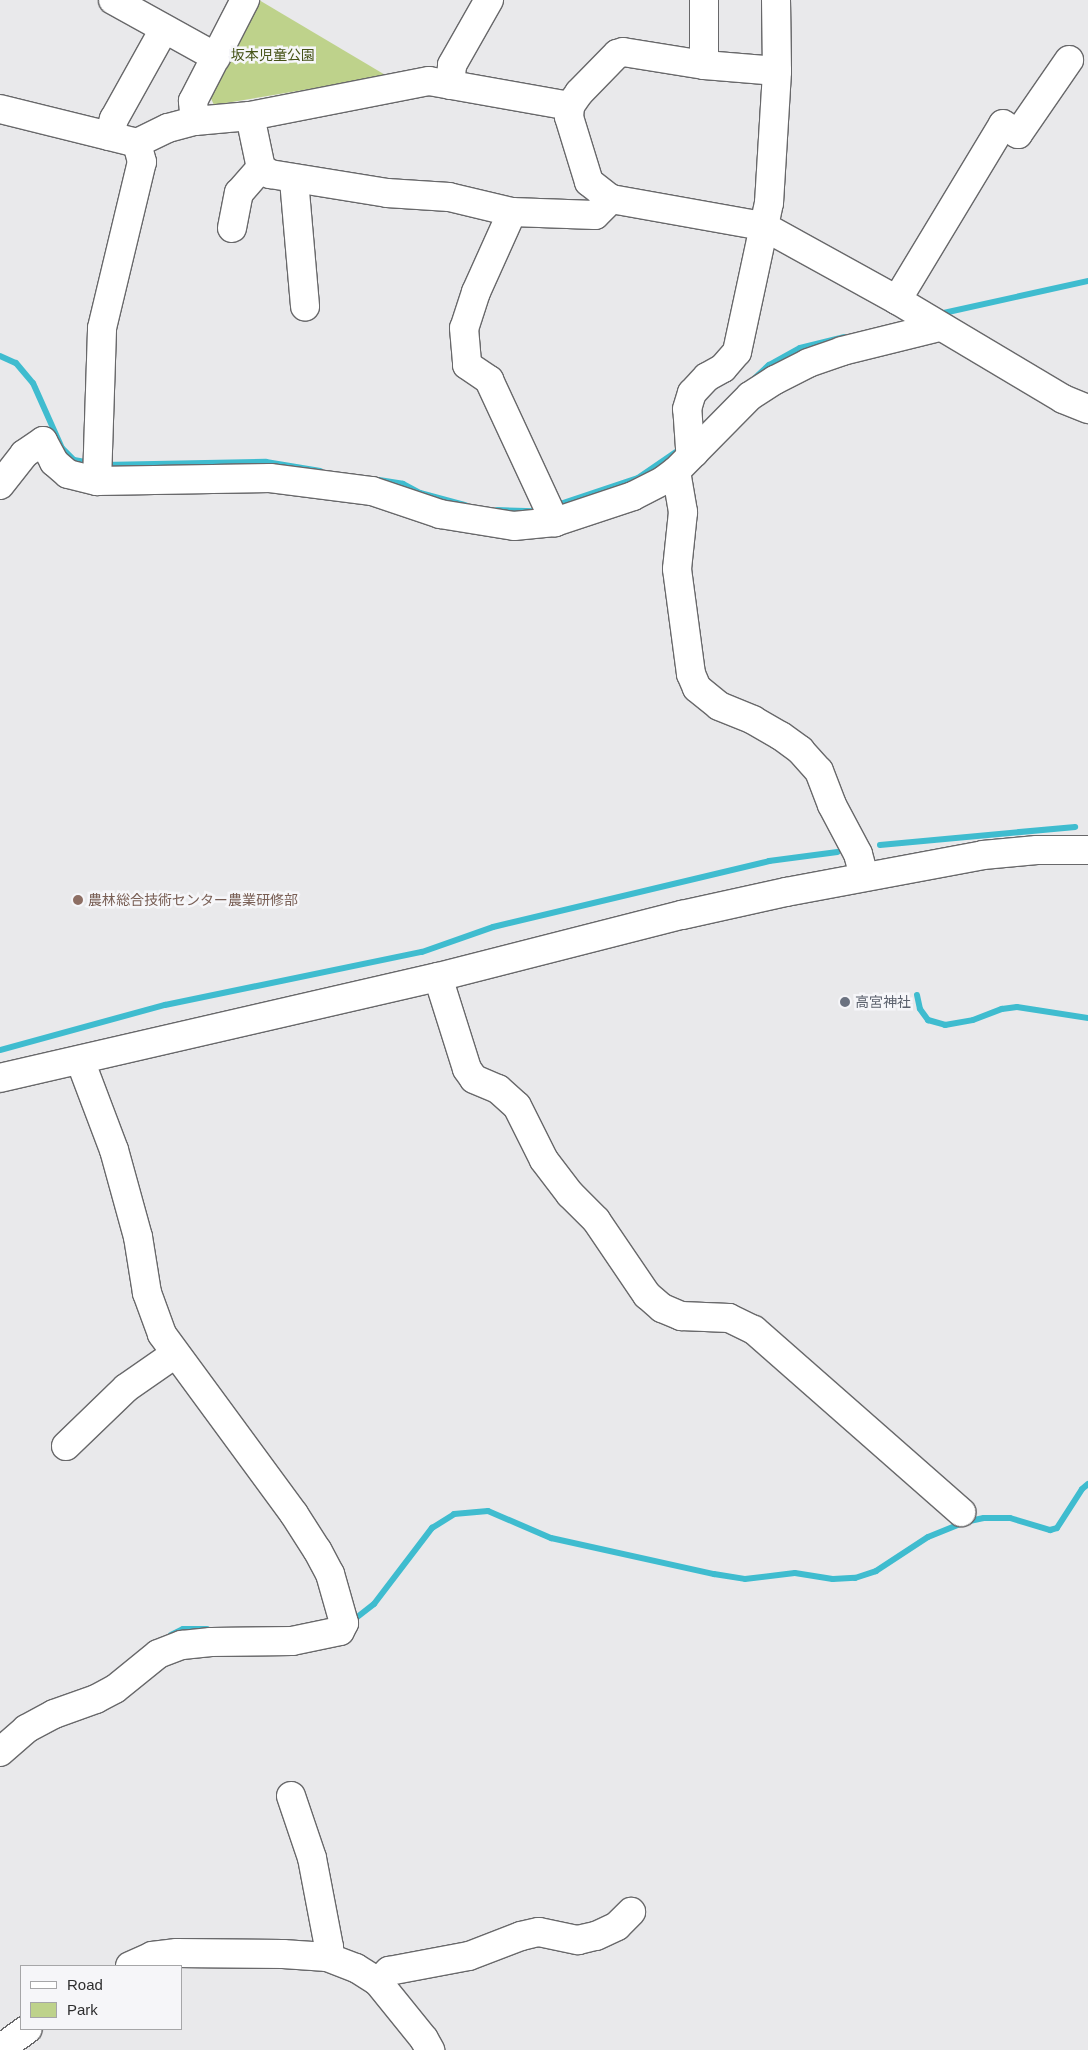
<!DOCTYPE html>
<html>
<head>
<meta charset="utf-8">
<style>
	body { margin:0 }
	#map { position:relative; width:1088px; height:2050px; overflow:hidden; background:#e9e9eb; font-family:Helvetica,"Noto Sans JP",sans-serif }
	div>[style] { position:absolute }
	.green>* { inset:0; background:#bed28b }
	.stream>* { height:6px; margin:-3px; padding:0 3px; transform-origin:3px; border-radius:3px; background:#3fbccf }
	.roads { filter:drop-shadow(1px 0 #68686a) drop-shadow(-1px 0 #68686a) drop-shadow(0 1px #68686a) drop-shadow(0 -1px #68686a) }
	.minor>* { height:28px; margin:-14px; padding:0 14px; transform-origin:14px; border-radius:14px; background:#fff }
	.dots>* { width:14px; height:14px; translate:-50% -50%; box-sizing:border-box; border:2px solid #f6f6f9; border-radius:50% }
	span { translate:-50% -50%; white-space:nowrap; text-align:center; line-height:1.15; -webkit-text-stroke:5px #f6f6f9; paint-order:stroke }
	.park-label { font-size:14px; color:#455217 }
	.education-label { font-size:14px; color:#785e54 }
	.left { translate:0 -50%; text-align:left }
	.worship-label { font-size:14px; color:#5b616d }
	.legend { position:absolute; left:20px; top:1965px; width:162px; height:65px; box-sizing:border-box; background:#f6f6f9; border:1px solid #a6a6a8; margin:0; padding:6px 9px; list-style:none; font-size:15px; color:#2e2e2f }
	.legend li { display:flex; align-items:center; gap:10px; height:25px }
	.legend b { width:25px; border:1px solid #a6a6a8 }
</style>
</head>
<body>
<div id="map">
	<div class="green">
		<div style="clip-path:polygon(255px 0,259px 0,387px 76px,214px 105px,208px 92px)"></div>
	</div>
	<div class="stream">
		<div style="left:939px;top:314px;width:153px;rotate:-12.5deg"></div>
		<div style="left:0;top:356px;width:17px;rotate:24deg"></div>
		<div style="left:16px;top:363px;width:26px;rotate:50deg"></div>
		<div style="left:33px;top:383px;width:71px;rotate:66deg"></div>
		<div style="left:62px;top:448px;width:17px;rotate:45deg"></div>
		<div style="left:74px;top:460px;width:17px;rotate:10deg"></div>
		<div style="left:755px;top:378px;width:19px;rotate:-43deg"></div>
		<div style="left:769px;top:365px;width:35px;rotate:-29deg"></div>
		<div style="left:800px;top:348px;width:45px;rotate:-14deg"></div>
		<div style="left:103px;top:465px;width:163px;rotate:-1.1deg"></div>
		<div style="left:266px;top:462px;width:55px;rotate:9.5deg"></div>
		<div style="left:379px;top:480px;width:24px;rotate:9deg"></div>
		<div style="left:403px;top:484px;width:19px;rotate:28deg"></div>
		<div style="left:420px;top:493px;width:47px;rotate:14.9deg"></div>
		<div style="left:554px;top:506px;width:89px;rotate:-18.4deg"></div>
		<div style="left:638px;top:478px;width:46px;rotate:-34.4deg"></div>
		<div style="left:497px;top:510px;width:38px;rotate:2deg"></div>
		<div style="left:880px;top:845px;width:196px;rotate:-5.3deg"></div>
		<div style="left:917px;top:995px;width:14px;rotate:78deg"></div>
		<div style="left:920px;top:1009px;width:14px;rotate:54deg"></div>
		<div style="left:928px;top:1020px;width:18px;rotate:16deg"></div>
		<div style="left:945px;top:1025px;width:28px;rotate:-10deg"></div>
		<div style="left:973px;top:1020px;width:31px;rotate:-21deg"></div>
		<div style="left:1002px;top:1009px;width:15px;rotate:-8deg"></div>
		<div style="left:1017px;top:1007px;width:72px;rotate:8.8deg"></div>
		<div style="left:0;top:1050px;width:171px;rotate:-15.3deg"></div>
		<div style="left:165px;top:1005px;width:262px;rotate:-11.7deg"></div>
		<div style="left:422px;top:952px;width:75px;rotate:-19.4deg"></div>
		<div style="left:493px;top:927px;width:284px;rotate:-13.4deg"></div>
		<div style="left:769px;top:861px;width:69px;rotate:-7.5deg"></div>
		<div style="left:356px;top:1618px;width:23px;rotate:-38deg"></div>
		<div style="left:374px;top:1604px;width:96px;rotate:-52.7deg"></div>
		<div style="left:432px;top:1528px;width:26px;rotate:-32deg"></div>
		<div style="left:454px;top:1514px;width:34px;rotate:-5deg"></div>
		<div style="left:488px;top:1511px;width:69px;rotate:23.2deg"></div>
		<div style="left:551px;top:1538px;width:167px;rotate:12.5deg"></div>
		<div style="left:714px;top:1574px;width:31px;rotate:9deg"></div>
		<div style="left:745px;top:1579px;width:50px;rotate:-6.8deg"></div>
		<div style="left:795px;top:1573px;width:38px;rotate:9deg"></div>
		<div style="left:833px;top:1579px;width:22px;rotate:-3deg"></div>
		<div style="left:855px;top:1578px;width:22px;rotate:-18deg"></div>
		<div style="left:876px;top:1571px;width:62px;rotate:-33.2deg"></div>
		<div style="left:928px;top:1537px;width:40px;rotate:-22deg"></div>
		<div style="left:965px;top:1522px;width:19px;rotate:-12deg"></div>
		<div style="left:984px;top:1518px;width:26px"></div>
		<div style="left:1010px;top:1518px;width:42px;rotate:16.7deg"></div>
		<div style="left:1050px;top:1530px;width:7px;rotate:-16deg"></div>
		<div style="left:1057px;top:1528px;width:46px;rotate:-57.3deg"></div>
		<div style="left:1082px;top:1489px;width:8px;rotate:-40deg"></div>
		<div style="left:171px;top:1635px;width:13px;rotate:-27deg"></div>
		<div style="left:183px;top:1629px;width:24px"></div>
	</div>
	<div class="roads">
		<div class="minor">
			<div style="left:113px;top:0;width:118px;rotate:29deg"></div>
			<div style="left:704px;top:0;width:65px;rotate:90deg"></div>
			<div style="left:777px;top:71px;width:73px;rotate:-175.3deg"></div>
			<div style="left:704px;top:65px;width:82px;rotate:-170.9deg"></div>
			<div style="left:623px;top:52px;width:6px;rotate:162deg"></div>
			<div style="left:617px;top:54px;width:54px;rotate:134.3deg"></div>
			<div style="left:579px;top:93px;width:16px;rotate:125deg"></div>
			<div style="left:570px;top:106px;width:11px;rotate:95deg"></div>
			<div style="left:569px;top:117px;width:68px;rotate:72.9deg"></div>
			<div style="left:589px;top:182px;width:28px;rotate:38deg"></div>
			<div style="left:611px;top:199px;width:154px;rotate:10.1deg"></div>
			<div style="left:763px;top:226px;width:153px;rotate:28.9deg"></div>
			<div style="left:897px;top:300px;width:193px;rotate:30.8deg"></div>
			<div style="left:1063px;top:399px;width:27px;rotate:22deg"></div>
			<div style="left:450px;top:85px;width:20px;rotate:-84deg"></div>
			<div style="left:452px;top:65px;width:75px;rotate:-60.4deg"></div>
			<div style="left:0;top:109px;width:141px;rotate:13.9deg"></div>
			<div style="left:137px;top:143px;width:34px;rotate:-26deg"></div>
			<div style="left:168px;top:128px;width:28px;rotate:-15deg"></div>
			<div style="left:195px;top:121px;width:55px;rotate:-5.2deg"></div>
			<div style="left:250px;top:116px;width:182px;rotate:-11.1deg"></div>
			<div style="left:429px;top:81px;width:143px;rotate:10.1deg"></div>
			<div style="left:250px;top:116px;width:53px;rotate:78.1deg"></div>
			<div style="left:261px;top:168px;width:11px;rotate:34deg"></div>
			<div style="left:270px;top:174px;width:119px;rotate:9.2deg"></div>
			<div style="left:387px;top:193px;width:62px;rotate:3.7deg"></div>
			<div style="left:449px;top:197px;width:65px;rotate:13.4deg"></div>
			<div style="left:512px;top:212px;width:83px;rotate:2.1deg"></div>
			<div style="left:595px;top:215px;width:23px;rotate:-45deg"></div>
			<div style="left:195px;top:121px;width:20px;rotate:-96deg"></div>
			<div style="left:193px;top:101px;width:114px;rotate:-62.8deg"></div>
			<div style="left:109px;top:136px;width:18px;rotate:-74deg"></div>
			<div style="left:114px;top:119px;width:103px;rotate:-60.9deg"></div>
			<div style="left:294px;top:180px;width:127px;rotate:85deg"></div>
			<div style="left:512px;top:212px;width:88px;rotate:114.2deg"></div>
			<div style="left:476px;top:292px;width:38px;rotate:108deg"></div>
			<div style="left:464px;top:328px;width:37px;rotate:85deg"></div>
			<div style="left:467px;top:365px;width:27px;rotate:34deg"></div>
			<div style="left:489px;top:380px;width:157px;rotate:65.1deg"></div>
			<div style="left:232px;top:228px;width:36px;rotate:-79deg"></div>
			<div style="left:239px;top:193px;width:33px;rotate:-49deg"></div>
			<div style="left:897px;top:300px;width:205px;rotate:-58.9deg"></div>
			<div style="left:1003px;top:124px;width:18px;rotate:34deg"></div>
			<div style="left:1018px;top:134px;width:90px;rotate:-55.4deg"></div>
			<div style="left:694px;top:453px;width:6px;rotate:-129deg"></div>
			<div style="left:690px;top:448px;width:39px;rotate:-94deg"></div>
			<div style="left:687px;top:409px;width:17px;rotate:-73deg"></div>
			<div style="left:692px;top:393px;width:22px;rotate:-47deg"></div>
			<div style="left:707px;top:377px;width:18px;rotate:-29deg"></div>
			<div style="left:723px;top:368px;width:21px;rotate:-49deg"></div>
			<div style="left:737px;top:352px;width:152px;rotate:-77.9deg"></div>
			<div style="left:769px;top:203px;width:132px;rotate:-86.5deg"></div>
			<div style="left:777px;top:71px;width:71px;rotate:-90.8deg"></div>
			<div style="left:676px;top:471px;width:42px;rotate:80.3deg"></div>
			<div style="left:683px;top:512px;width:57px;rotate:96deg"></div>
			<div style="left:677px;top:569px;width:106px;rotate:82.4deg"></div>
			<div style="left:691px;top:674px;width:15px;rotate:67deg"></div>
			<div style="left:697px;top:688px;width:28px;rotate:39deg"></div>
			<div style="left:719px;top:706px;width:37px;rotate:22deg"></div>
			<div style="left:753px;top:720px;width:32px;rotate:30deg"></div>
			<div style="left:781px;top:736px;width:24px;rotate:36deg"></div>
			<div style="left:800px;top:750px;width:28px;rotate:48deg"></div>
			<div style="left:819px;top:771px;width:36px;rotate:69deg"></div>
			<div style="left:832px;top:805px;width:55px;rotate:62deg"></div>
			<div style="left:858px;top:854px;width:23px;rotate:75deg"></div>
			<div style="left:97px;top:481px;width:153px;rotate:-88.1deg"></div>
			<div style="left:102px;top:328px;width:171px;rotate:-76.5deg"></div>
			<div style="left:142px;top:162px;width:20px;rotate:-105deg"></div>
			<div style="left:0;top:485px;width:39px;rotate:-52deg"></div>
			<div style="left:24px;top:454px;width:23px;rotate:-34deg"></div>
			<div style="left:43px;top:441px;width:24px;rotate:62deg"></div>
			<div style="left:54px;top:462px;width:18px;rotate:41deg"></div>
			<div style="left:68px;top:474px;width:30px;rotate:14deg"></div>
			<div style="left:97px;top:481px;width:173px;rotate:-1deg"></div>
			<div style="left:270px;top:478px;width:103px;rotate:7.3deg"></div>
			<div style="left:372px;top:491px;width:72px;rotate:18.7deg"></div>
			<div style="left:440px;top:514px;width:75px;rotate:9.2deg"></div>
			<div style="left:514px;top:526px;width:41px;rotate:-5.6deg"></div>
			<div style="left:555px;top:522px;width:82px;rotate:-18.4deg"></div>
			<div style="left:633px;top:496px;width:35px;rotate:-27deg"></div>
			<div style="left:664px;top:480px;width:15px;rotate:-37deg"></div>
			<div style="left:676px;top:471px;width:105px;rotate:-45.4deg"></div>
			<div style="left:750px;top:396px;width:30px;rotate:-33deg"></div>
			<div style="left:775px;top:380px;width:37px;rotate:-27deg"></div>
			<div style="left:808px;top:363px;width:36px;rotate:-19deg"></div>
			<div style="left:842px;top:351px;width:100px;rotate:-13.9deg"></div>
			<div style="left:438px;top:977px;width:96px;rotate:72.5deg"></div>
			<div style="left:467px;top:1069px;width:12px;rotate:55deg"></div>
			<div style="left:474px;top:1079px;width:26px;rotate:23deg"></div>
			<div style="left:498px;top:1089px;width:25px;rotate:42deg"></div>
			<div style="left:517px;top:1106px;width:60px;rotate:63.4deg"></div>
			<div style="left:544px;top:1160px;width:43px;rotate:52.6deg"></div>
			<div style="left:570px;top:1194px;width:37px;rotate:45deg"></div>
			<div style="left:596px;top:1220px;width:91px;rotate:55.8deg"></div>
			<div style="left:647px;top:1295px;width:20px;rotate:41deg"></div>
			<div style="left:662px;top:1308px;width:21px;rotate:23deg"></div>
			<div style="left:681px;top:1316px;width:48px;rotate:2.4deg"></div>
			<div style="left:729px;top:1318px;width:28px;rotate:26deg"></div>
			<div style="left:754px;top:1330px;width:276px;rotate:41.3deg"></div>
			<div style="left:0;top:1078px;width:449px;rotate:-13deg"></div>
			<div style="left:438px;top:977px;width:252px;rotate:-14.3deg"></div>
			<div style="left:682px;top:915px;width:107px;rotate:-12.5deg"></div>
			<div style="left:786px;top:892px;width:200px;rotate:-10.6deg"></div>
			<div style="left:983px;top:855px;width:54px;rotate:-5.3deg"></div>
			<div style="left:1037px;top:850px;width:51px"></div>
			<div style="left:66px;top:1446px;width:83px;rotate:-44deg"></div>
			<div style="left:126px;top:1388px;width:60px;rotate:-34.8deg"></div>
			<div style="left:0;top:1752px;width:35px;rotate:-41deg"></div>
			<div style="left:26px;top:1729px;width:32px;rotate:-28deg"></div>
			<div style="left:54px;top:1714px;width:45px;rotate:-19.7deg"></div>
			<div style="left:96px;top:1699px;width:21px;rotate:-28deg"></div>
			<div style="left:115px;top:1689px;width:55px;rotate:-39.1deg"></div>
			<div style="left:158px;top:1654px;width:26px;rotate:-21deg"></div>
			<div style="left:182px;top:1645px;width:29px;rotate:-6deg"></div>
			<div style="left:211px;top:1642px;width:81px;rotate:-0.7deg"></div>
			<div style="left:292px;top:1641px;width:49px;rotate:-11.8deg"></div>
			<div style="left:340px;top:1631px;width:9px;rotate:-63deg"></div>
			<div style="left:344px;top:1623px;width:51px;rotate:-105.9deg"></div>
			<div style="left:330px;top:1574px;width:27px;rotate:-118deg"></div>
			<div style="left:317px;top:1550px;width:43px;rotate:-122.6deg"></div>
			<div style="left:294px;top:1514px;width:223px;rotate:-126.3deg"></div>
			<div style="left:162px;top:1334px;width:44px;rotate:-110.1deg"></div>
			<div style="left:147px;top:1293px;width:57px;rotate:-99.1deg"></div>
			<div style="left:138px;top:1237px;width:90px;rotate:-105.4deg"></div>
			<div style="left:114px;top:1150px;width:96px;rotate:-110.7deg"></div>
			<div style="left:291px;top:1796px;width:65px;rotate:71.3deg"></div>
			<div style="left:312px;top:1858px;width:91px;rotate:79.2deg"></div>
			<div style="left:329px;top:1947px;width:10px;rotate:101deg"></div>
			<div style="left:130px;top:1966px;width:24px;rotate:-24deg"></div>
			<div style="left:152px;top:1956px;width:25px;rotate:-7deg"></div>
			<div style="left:177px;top:1953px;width:106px;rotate:0.5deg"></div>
			<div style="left:283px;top:1954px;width:44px;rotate:3.9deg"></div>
			<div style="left:327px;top:1957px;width:31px;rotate:21deg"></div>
			<div style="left:356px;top:1968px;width:26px;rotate:32deg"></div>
			<div style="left:378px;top:1982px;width:73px;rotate:51.1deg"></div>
			<div style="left:424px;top:2039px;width:13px;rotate:61deg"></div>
			<div style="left:378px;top:1982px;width:16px;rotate:-45deg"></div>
			<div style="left:389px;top:1971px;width:81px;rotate:-10.6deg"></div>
			<div style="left:469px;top:1956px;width:56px;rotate:-21deg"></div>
			<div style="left:521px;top:1936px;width:18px;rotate:-13deg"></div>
			<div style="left:539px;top:1932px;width:40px;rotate:12deg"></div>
			<div style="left:578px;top:1940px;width:18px;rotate:-13deg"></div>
			<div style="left:596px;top:1936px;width:23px;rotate:-25deg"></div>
			<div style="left:617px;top:1926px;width:20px;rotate:-45deg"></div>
			<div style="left:0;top:2049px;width:34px;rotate:-36deg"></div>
		</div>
	</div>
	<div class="dots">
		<div style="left:78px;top:900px;background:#8d6e63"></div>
		<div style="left:845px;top:1002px;background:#6b7280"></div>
	</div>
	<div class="park-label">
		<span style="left:273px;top:55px">坂本児童公園</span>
	</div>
	<div class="education-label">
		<span class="left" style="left:88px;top:900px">農林総合技術センター農業研修部</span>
	</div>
	<div class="worship-label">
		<span class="left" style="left:855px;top:1002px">高宮神社</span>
	</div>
	<ul class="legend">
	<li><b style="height:6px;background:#fff"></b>Road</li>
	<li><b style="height:14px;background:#bed28b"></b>Park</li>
	</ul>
</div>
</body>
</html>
